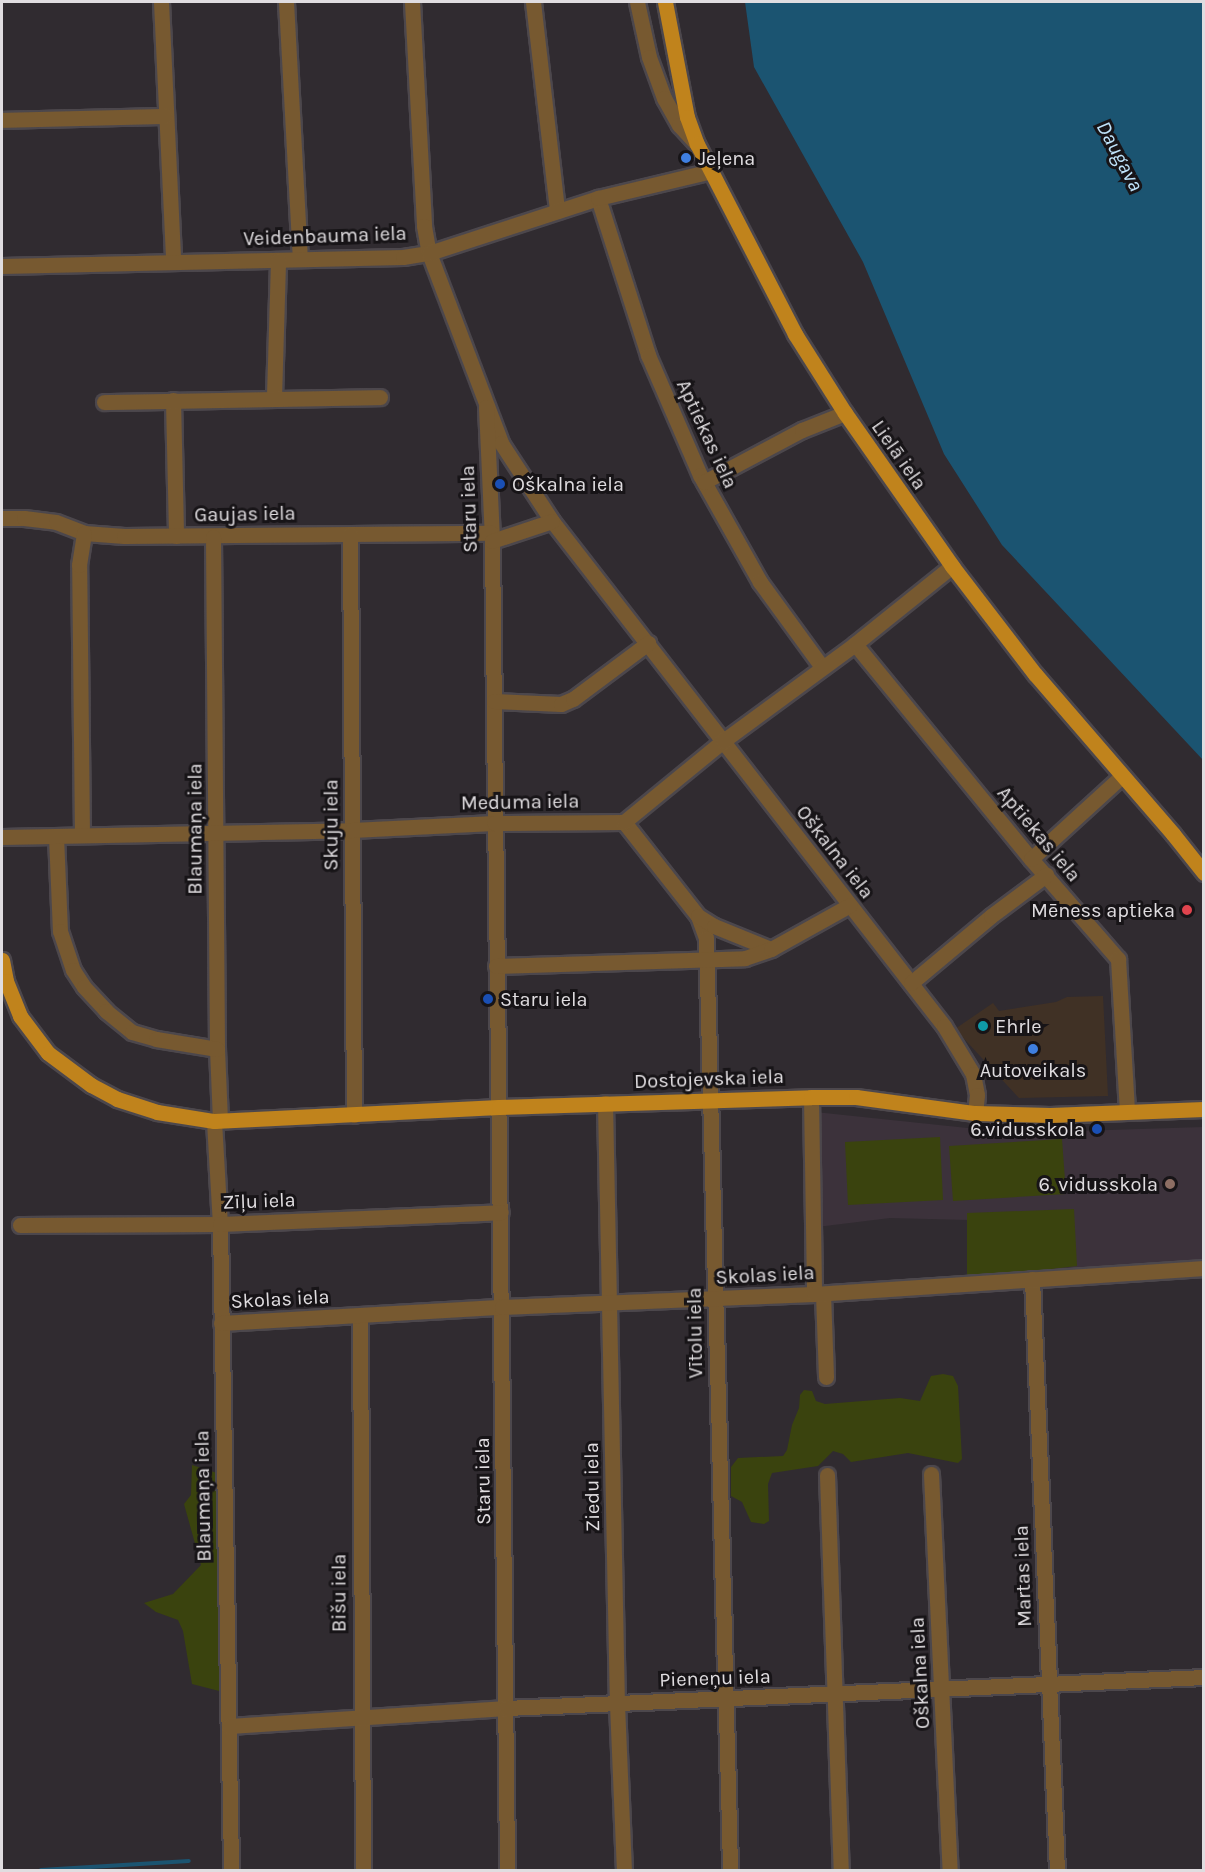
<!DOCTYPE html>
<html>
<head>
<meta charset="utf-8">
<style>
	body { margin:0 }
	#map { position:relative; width:1205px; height:1872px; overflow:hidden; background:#302b30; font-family:Karla,sans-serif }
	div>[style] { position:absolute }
	.commercial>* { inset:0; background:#403125 }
	.built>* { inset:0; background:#3c323b }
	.green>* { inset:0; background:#3a430e }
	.water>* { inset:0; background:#1b5471 }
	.stream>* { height:4px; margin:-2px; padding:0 2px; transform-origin:2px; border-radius:2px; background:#1b5471 }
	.roads { filter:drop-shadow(2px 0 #4c474c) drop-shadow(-2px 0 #4c474c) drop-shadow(0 2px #4c474c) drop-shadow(0 -2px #4c474c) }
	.minor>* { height:15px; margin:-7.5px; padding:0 7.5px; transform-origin:7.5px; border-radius:7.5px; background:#775930 }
	.major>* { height:15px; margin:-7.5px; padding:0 7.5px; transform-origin:7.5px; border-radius:7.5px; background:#c0831c }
	.dots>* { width:16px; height:16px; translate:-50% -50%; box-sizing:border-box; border:3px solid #171417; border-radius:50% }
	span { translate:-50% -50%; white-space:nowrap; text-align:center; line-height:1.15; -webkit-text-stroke:6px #171417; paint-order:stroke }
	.poi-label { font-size:20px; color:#e0dde0 }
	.left { translate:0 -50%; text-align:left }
	.right { translate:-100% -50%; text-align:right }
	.street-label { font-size:20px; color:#e0dde0 }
	.water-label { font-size:21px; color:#bfe4fb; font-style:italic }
	.frame { position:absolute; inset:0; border:3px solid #e0dde0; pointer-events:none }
</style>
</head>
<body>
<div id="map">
	<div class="commercial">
		<div style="clip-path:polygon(1103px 996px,1108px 1096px,1019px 1098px,955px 1029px,993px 1003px,999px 1011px,1056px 1002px,1067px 997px)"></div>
	</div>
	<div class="built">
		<div style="clip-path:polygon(815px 1112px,1015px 1133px,1203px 1127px,1203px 1262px,970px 1275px,969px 1220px,890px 1218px,817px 1227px)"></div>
	</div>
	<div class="green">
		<div style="clip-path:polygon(940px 1137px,943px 1200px,848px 1205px,845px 1142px)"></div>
		<div style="clip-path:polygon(1062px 1139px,1066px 1194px,953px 1201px,949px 1146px)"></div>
		<div style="clip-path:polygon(1074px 1209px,1077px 1266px,967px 1279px,967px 1213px)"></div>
		<div style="clip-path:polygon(943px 1374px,953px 1376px,958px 1386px,962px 1459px,958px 1463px,908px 1453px,851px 1462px,843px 1454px,833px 1451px,818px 1466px,772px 1473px,768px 1484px,769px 1521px,764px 1524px,751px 1522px,742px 1502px,731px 1496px,731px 1467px,738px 1458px,783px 1456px,787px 1450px,792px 1425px,799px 1408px,800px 1395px,804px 1390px,812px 1391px,816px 1401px,825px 1404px,900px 1398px,920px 1401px,931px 1376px)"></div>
		<div style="clip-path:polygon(192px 1465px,217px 1473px,223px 1692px,192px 1684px,183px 1631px,178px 1620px,156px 1612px,144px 1603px,173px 1594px,201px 1565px,184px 1504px,191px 1495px)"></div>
	</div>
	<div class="water">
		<div style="clip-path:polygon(745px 2px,1203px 2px,1203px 760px,1002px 545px,944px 454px,863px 262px,754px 67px)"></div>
	</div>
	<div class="stream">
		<div style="left:41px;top:1870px;width:148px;rotate:-3.5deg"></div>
	</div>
	<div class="roads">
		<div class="minor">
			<div style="left:161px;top:2px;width:258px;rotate:87.3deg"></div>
			<div style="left:286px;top:2px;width:256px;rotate:86.9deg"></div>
			<div style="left:412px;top:2px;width:224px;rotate:86.9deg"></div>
			<div style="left:424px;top:226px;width:27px;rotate:80deg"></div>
			<div style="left:429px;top:253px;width:203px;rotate:69.2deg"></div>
			<div style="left:501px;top:443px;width:93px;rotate:56.8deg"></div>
			<div style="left:552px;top:521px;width:639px;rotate:52.18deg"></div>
			<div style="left:944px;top:1026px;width:56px;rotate:58.9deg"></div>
			<div style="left:973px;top:1074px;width:21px;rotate:79deg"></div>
			<div style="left:977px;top:1095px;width:18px;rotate:96deg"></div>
			<div style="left:533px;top:2px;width:210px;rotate:83.4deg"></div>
			<div style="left:637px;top:2px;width:56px;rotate:77.7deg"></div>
			<div style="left:649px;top:57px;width:44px;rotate:69.9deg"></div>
			<div style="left:664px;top:98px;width:31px;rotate:61deg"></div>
			<div style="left:679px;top:125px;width:26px;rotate:47deg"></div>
			<div style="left:2px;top:120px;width:163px;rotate:-1.4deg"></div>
			<div style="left:598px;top:198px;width:165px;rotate:72.3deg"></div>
			<div style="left:648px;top:355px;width:131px;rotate:66.6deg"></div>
			<div style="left:700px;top:475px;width:123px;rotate:60.7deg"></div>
			<div style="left:760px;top:582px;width:105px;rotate:53.9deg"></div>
			<div style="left:2px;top:266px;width:401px;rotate:-1.3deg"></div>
			<div style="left:403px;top:257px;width:26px;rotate:-9deg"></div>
			<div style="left:429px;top:253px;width:178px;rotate:-18deg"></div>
			<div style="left:598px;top:198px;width:116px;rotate:-13.4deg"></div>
			<div style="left:274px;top:397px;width:137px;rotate:-88.3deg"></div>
			<div style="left:173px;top:400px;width:136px;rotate:88.7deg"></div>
			<div style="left:104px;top:402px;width:276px;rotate:-1deg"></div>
			<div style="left:486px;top:407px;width:134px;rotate:87.4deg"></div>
			<div style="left:492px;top:541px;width:1329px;rotate:89.35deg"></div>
			<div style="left:704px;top:482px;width:111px;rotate:-28deg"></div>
			<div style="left:802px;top:430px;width:46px;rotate:-21.6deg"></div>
			<div style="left:2px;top:518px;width:22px"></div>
			<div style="left:24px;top:518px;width:32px;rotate:7deg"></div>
			<div style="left:56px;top:522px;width:30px;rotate:21deg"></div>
			<div style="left:84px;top:533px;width:40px;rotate:4.3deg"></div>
			<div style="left:124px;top:536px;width:367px;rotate:-0.5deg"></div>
			<div style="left:350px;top:534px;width:581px;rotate:89.61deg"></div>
			<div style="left:213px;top:537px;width:512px;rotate:89.55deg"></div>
			<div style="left:217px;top:1049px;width:71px;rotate:87.6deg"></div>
			<div style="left:492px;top:541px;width:63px;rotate:-18.4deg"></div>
			<div style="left:855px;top:644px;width:278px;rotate:50.7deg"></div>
			<div style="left:1031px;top:859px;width:133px;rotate:49deg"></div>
			<div style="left:1118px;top:959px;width:153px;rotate:86.6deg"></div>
			<div style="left:494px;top:701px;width:67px;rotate:2.6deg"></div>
			<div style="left:561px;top:704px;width:13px;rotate:-23deg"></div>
			<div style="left:573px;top:699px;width:94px;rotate:-36.7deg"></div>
			<div style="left:624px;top:822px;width:120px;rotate:51.8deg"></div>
			<div style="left:698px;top:916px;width:23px;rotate:70deg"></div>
			<div style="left:706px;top:938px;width:932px;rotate:88.52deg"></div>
			<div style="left:82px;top:835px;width:270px;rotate:-90.6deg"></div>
			<div style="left:79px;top:565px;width:32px;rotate:-81deg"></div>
			<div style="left:56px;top:836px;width:95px;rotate:87.6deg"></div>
			<div style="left:60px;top:931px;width:41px;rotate:71.6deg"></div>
			<div style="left:73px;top:970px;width:20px;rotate:57deg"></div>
			<div style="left:84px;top:987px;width:33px;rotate:47deg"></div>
			<div style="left:106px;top:1011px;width:33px;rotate:39deg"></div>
			<div style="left:132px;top:1032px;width:25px;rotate:16deg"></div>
			<div style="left:156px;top:1039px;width:62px;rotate:9.3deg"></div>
			<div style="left:2px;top:837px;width:350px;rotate:-1.1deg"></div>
			<div style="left:352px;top:830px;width:142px;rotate:-2.8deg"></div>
			<div style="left:494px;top:823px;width:130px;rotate:-0.4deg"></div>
			<div style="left:624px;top:822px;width:128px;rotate:-39.3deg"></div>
			<div style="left:723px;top:741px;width:164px;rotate:-36.3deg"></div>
			<div style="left:855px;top:644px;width:124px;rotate:-38.8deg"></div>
			<div style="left:1031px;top:859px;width:123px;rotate:-42.4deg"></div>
			<div style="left:698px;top:916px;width:19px;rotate:32deg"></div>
			<div style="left:714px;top:926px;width:61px;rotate:22deg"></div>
			<div style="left:496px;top:966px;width:249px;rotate:-1.8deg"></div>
			<div style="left:745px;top:958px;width:28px;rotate:-19deg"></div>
			<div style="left:771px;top:949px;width:90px;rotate:-29.1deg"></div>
			<div style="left:911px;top:983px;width:104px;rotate:-39.9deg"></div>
			<div style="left:991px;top:916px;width:69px;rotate:-36.7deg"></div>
			<div style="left:811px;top:1097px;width:197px;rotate:89.1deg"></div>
			<div style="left:605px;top:1103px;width:601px;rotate:88.86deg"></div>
			<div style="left:617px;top:1704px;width:166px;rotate:87.6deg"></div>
			<div style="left:214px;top:1121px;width:103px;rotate:86.7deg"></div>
			<div style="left:220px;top:1224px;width:646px;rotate:89.02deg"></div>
			<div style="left:20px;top:1225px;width:200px;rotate:-0.3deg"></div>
			<div style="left:220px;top:1224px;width:281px;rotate:-2.4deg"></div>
			<div style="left:1032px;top:1279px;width:592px;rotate:87.58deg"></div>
			<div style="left:823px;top:1294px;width:83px;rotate:87.9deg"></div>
			<div style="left:360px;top:1315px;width:555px;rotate:89.69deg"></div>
			<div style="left:221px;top:1323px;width:281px;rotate:-3.3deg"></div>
			<div style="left:502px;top:1307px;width:312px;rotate:-2.4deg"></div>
			<div style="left:814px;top:1294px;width:391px;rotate:-3.8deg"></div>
			<div style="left:931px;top:1474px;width:396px;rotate:87.3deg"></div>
			<div style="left:827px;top:1475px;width:395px;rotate:88deg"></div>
			<div style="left:229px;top:1726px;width:278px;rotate:-3.7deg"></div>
			<div style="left:506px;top:1708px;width:699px;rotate:-2.54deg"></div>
		</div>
		<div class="major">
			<div style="left:665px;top:2px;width:117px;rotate:79.2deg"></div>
			<div style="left:687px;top:117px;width:29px;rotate:70deg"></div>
			<div style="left:697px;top:144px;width:214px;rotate:62.7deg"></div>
			<div style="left:795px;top:334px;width:93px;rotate:57.7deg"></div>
			<div style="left:845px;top:413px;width:187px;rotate:55deg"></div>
			<div style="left:952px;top:566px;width:136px;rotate:52.5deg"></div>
			<div style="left:1035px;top:674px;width:211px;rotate:49.2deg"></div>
			<div style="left:1173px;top:834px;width:50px;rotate:51.5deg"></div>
			<div style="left:2px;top:960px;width:21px;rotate:79deg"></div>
			<div style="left:6px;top:981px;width:38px;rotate:68deg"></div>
			<div style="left:20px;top:1016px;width:46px;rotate:52.9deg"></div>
			<div style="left:48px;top:1053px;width:54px;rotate:36.7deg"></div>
			<div style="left:91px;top:1085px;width:30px;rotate:28deg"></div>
			<div style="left:117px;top:1099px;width:42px;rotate:18deg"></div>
			<div style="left:157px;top:1112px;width:58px;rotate:9deg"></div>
			<div style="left:214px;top:1121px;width:285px;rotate:-2.8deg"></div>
			<div style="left:499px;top:1107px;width:312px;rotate:-1.8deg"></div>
			<div style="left:811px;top:1097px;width:45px"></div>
			<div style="left:856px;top:1097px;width:120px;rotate:7.7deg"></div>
			<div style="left:975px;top:1113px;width:75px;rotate:1.5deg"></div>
			<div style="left:1050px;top:1115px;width:154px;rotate:-2.2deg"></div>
		</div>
	</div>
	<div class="dots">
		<div style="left:686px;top:158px;background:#3f7fe0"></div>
		<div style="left:500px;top:484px;background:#1a4fb4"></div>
		<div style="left:1187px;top:910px;background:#e0444e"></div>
		<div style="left:488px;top:999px;background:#1a4fb4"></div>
		<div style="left:983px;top:1026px;background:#0f9aa8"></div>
		<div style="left:1033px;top:1049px;background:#3f7fe0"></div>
		<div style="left:1097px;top:1129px;background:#1a4fb4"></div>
		<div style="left:1170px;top:1184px;background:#8d6e63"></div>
	</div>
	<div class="poi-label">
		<span class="left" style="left:698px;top:158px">Jeļena</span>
		<span class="left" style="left:512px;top:484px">Oškalna iela</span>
		<span class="right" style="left:1175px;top:910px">Mēness aptieka</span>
		<span class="left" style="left:500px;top:999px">Staru iela</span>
		<span class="left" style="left:995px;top:1026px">Ehrle</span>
		<span style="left:1033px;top:1070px">Autoveikals</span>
		<span class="right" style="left:1085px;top:1129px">6.vidusskola</span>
		<span class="right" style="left:1158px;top:1184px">6. vidusskola</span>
	</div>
	<div class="street-label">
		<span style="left:325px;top:236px;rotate:-2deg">Veidenbauma iela</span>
		<span style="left:707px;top:434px;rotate:65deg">Aptiekas iela</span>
		<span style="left:899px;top:455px;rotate:55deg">Lielā iela</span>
		<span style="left:469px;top:509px;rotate:-92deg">Staru iela</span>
		<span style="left:245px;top:514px;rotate:-1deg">Gaujas iela</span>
		<span style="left:520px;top:802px;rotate:-1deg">Meduma iela</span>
		<span style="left:331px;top:825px;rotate:-90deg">Skuju iela</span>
		<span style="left:195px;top:829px;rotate:-90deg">Blaumaņa iela</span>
		<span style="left:1039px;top:834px;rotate:50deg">Aptiekas iela</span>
		<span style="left:835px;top:852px;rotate:52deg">Oškalna iela</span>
		<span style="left:709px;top:1079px;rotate:-2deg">Dostojevska iela</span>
		<span style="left:259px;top:1201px;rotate:-2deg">Zīļu iela</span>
		<span style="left:765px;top:1275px;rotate:-3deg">Skolas iela</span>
		<span style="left:280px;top:1299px;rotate:-3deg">Skolas iela</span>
		<span style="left:695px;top:1333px;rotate:-91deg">Vītolu iela</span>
		<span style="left:483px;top:1481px;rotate:-91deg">Staru iela</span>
		<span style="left:592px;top:1487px;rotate:-91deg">Ziedu iela</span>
		<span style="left:203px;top:1496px;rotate:-91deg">Blaumaņa iela</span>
		<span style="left:1023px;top:1576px;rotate:-92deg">Martas iela</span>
		<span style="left:339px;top:1593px;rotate:-90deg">Bišu iela</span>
		<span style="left:920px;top:1673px;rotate:-93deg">Oškalna iela</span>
		<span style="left:715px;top:1678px;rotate:-2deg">Pieneņu iela</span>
	</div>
	<div class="water-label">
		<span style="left:1120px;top:156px;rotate:62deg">Daugava</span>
	</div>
	<div class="frame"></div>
</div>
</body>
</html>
